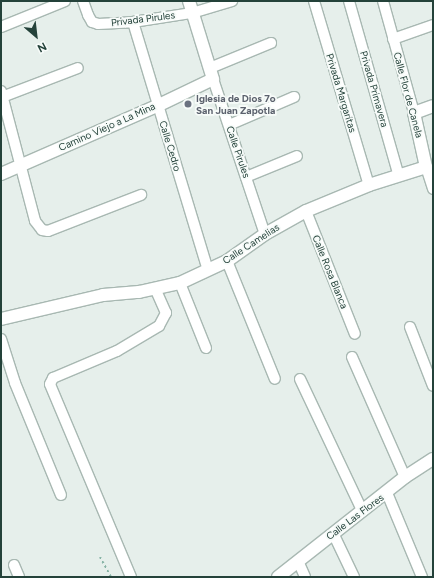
<!DOCTYPE html>
<html>
<head>
<meta charset="utf-8">
<style>
	body { margin:0 }
	#map { position:relative; width:434px; height:578px; overflow:hidden; background:#e6efeb; font-family:Figtree,sans-serif }
	div>[style] { position:absolute }
	.path>* { height:2px; margin-top:-1px; transform-origin:0; background:repeating-linear-gradient(90deg,#86b3a5 0 2px,transparent 0 5px) }
	.roads { filter:drop-shadow(1px 0 #a8b8b2) drop-shadow(-1px 0 #a8b8b2) drop-shadow(0 1px #a8b8b2) drop-shadow(0 -1px #a8b8b2) }
	.street>* { height:10px; margin:-5px; padding:0 5px; transform-origin:5px; border-radius:5px; background:#fff }
	.secondary>* { height:12px; margin:-6px; padding:0 6px; transform-origin:6px; border-radius:6px; background:#fff }
	.dots>* { width:11px; height:11px; translate:-50% -50%; box-sizing:border-box; border:2px solid #f7fbf9; border-radius:50% }
	span { translate:-50% -50%; white-space:nowrap; text-align:center; line-height:1.15; -webkit-text-stroke:3.5px #f7fbf9; paint-order:stroke }
	.street-label { font-size:10px; color:#24423a }
	.worship-label { font-size:10px; color:#5b616d; font-weight:700 }
	.left { translate:0 -50%; text-align:left }
	.frame { position:absolute; inset:0; border:2px solid #24423a; pointer-events:none }
	.north { position:absolute; left:16px; top:16px; width:40px; height:40px; -webkit-text-stroke:3px #f7fbf9; paint-order:stroke; rotate:152deg; font-size:11px; font-weight:700; line-height:16px; text-align:center; color:#24423a }
	.north::after { content:''; display:block; margin:auto; width:14px; height:18px; background:#24423a; clip-path:polygon(50% 0,100% 100%,50% 72%,0 100%) }
</style>
</head>
<body>
<div id="map">
	<div class="path">
		<div style="left:100px;top:557px;width:23px;rotate:61deg"></div>
	</div>
	<div class="roads">
		<div class="street">
			<div style="left:83px;top:1px;width:15px;rotate:70deg"></div>
			<div style="left:88px;top:15px;width:8px;rotate:60deg"></div>
			<div style="left:92px;top:22px;width:6px;rotate:18deg"></div>
			<div style="left:98px;top:24px;width:35px;rotate:-3deg"></div>
			<div style="left:133px;top:22px;width:60px;rotate:-8.7deg"></div>
			<div style="left:192px;top:13px;width:42px;rotate:-16.7deg"></div>
			<div style="left:314px;top:1px;width:192px;rotate:73.4deg"></div>
			<div style="left:349px;top:1px;width:182px;rotate:74.1deg"></div>
			<div style="left:383px;top:1px;width:116px;rotate:74.5deg"></div>
			<div style="left:133px;top:22px;width:259px;rotate:73.2deg"></div>
			<div style="left:1px;top:27px;width:69px;rotate:-22.1deg"></div>
			<div style="left:393px;top:39px;width:42px;rotate:-19.3deg"></div>
			<div style="left:210px;top:68px;width:66px;rotate:-22.3deg"></div>
			<div style="left:213px;top:79px;width:163px;rotate:71.5deg"></div>
			<div style="left:1px;top:91px;width:134px;rotate:75.3deg"></div>
			<div style="left:35px;top:221px;width:11px;rotate:52deg"></div>
			<div style="left:42px;top:230px;width:6px;rotate:9deg"></div>
			<div style="left:48px;top:231px;width:100px;rotate:-21.2deg"></div>
			<div style="left:2px;top:97px;width:81px;rotate:-20.9deg"></div>
			<div style="left:229px;top:125px;width:71px;rotate:-23.3deg"></div>
			<div style="left:426px;top:167px;width:23px;rotate:72deg"></div>
			<div style="left:246px;top:177px;width:55px;rotate:-22.4deg"></div>
			<div style="left:306px;top:211px;width:132px;rotate:68.3deg"></div>
			<div style="left:227px;top:261px;width:127px;rotate:67.9deg"></div>
			<div style="left:180px;top:283px;width:70px;rotate:68.2deg"></div>
			<div style="left:410px;top:327px;width:63px;rotate:68.7deg"></div>
			<div style="left:1px;top:339px;width:46px;rotate:72.3deg"></div>
			<div style="left:15px;top:383px;width:121px;rotate:67.7deg"></div>
			<div style="left:352px;top:357px;width:131px;rotate:66.2deg"></div>
			<div style="left:300px;top:379px;width:145px;rotate:64.7deg"></div>
			<div style="left:387px;top:493px;width:91px;rotate:67.4deg"></div>
			<div style="left:333px;top:533px;width:49px;rotate:64.5deg"></div>
			<div style="left:298px;top:561px;width:17px;rotate:66deg"></div>
			<div style="left:14px;top:565px;width:13px;rotate:67deg"></div>
			<div style="left:131px;top:577px;width:209px;rotate:-112.8deg"></div>
			<div style="left:50px;top:384px;width:7px;rotate:-63deg"></div>
			<div style="left:53px;top:378px;width:69px;rotate:-22.9deg"></div>
			<div style="left:117px;top:351px;width:49px;rotate:-30.8deg"></div>
			<div style="left:159px;top:326px;width:15px;rotate:-62deg"></div>
			<div style="left:166px;top:313px;width:27px;rotate:-114deg"></div>
		</div>
		<div class="secondary">
			<div style="left:1px;top:174px;width:170px;rotate:-23.6deg"></div>
			<div style="left:157px;top:106px;width:62px;rotate:-25.7deg"></div>
			<div style="left:213px;top:79px;width:82px;rotate:-107.1deg"></div>
			<div style="left:1px;top:319px;width:105px;rotate:-13.2deg"></div>
			<div style="left:103px;top:295px;width:36px;rotate:-5deg"></div>
			<div style="left:139px;top:292px;width:42px;rotate:-12.4deg"></div>
			<div style="left:180px;top:283px;width:52px;rotate:-25.1deg"></div>
			<div style="left:227px;top:261px;width:47px;rotate:-35.4deg"></div>
			<div style="left:265px;top:234px;width:47px;rotate:-29.3deg"></div>
			<div style="left:306px;top:211px;width:68px;rotate:-22.4deg"></div>
			<div style="left:369px;top:185px;width:60px;rotate:-17.5deg"></div>
			<div style="left:426px;top:167px;width:55px;rotate:-102.5deg"></div>
			<div style="left:414px;top:113px;width:20px;rotate:-20deg"></div>
			<div style="left:278px;top:577px;width:162px;rotate:-38.2deg"></div>
			<div style="left:405px;top:477px;width:33px;rotate:-33deg"></div>
		</div>
	</div>
	<div class="dots">
		<div style="left:188px;top:104px;background:#6b7280"></div>
	</div>
	<div class="street-label">
		<span style="left:143px;top:19px;rotate:-7deg">Privada Pirules</span>
		<span style="left:374px;top:89px;rotate:74deg">Privada Primavera</span>
		<span style="left:341px;top:93px;rotate:73deg">Privada Margaritas</span>
		<span style="left:408px;top:95px;rotate:75deg">Calle Flor de Canela</span>
		<span style="left:107px;top:127px;rotate:-24deg">Camino Viejo a La Mina</span>
		<span style="left:170px;top:146px;rotate:73deg">Calle Cedro</span>
		<span style="left:238px;top:152px;rotate:71deg">Calle Pirules</span>
		<span style="left:251px;top:244px;rotate:-33deg">Calle Camelias</span>
		<span style="left:330px;top:272px;rotate:68deg">Calle Rosa Blanca</span>
		<span style="left:355px;top:517px;rotate:-37deg">Calle Las Flores</span>
	</div>
	<div class="worship-label">
		<span class="left" style="left:196px;top:104px">Iglesia de Dios 7o<br>San Juan Zapotla</span>
	</div>
	<div class="frame"></div>
	<div class="north">N</div>
</div>
</body>
</html>
